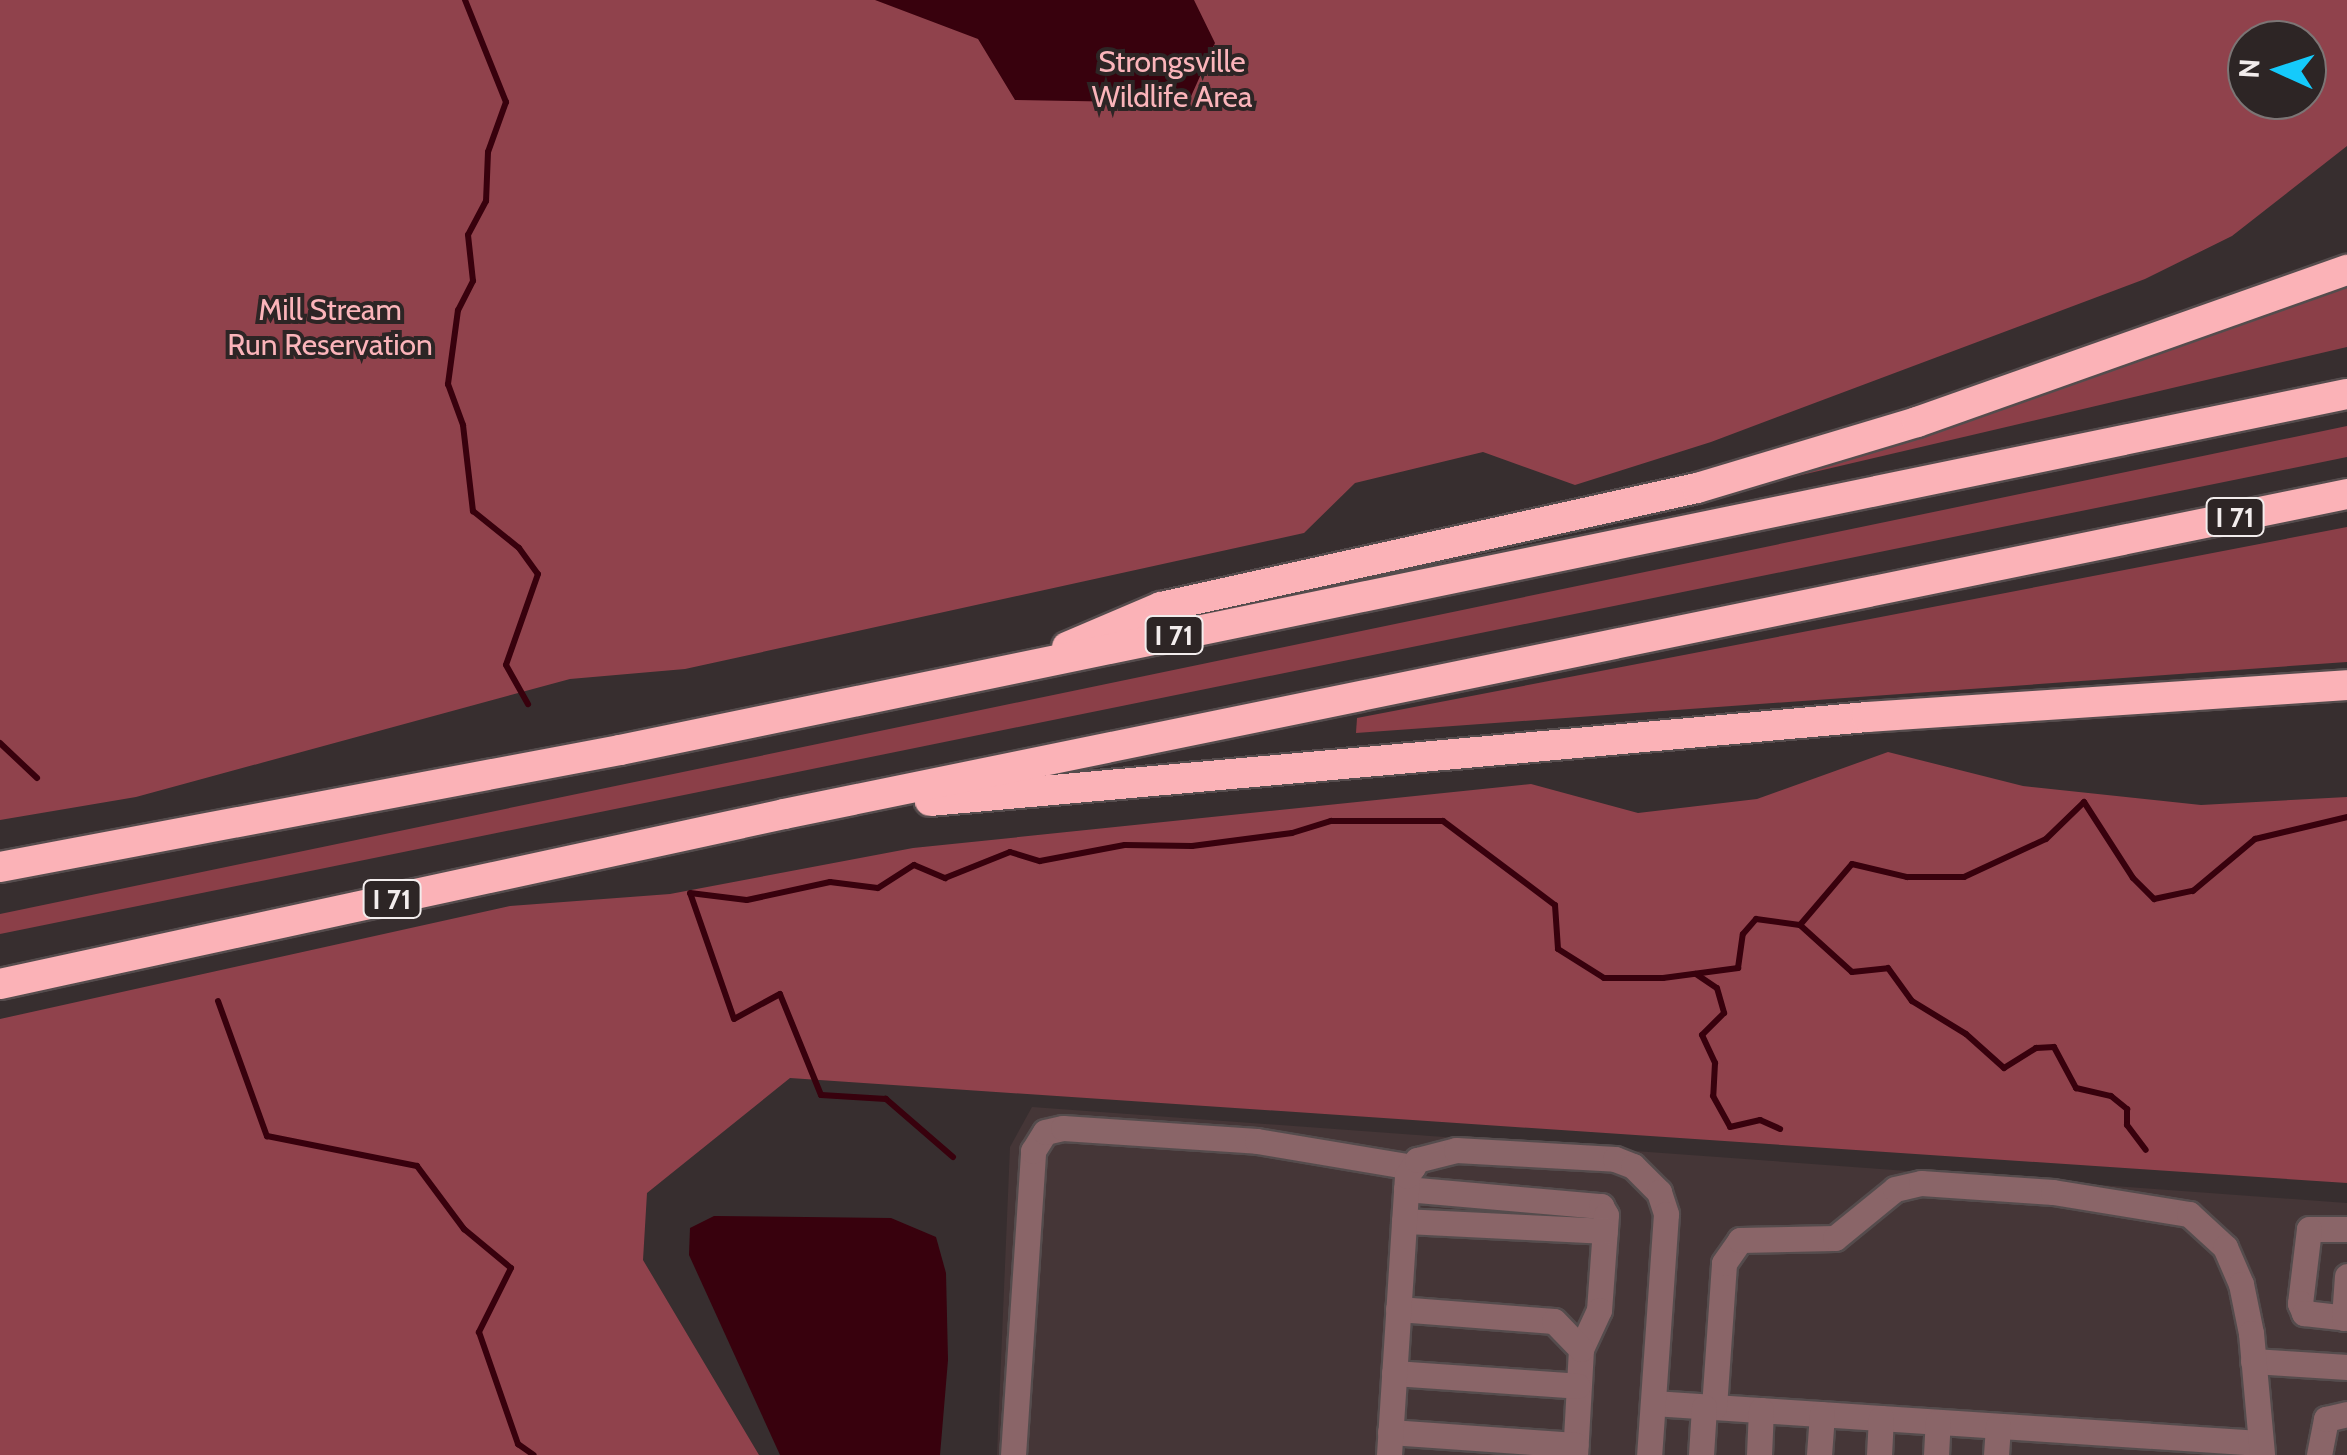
<!DOCTYPE html>
<html>
<head>
<meta charset="utf-8">
<style>
	body { margin:0 }
	#map { position:relative; width:2347px; height:1455px; overflow:hidden; background:#372e2f; font-family:Cabin,sans-serif }
	div>[style] { position:absolute }
	.built>* { inset:0; background:#453637 }
	.green>* { inset:0; background:#8b3f48 }
	.forest>* { inset:0; background:#90424c }
	.water>* { inset:0; background:#38010d }
	.stream>* { height:6px; margin:-3px; padding:0 3px; transform-origin:3px; border-radius:3px; background:#38010d }
	.roads { filter:drop-shadow(2px 0 #554c4d) drop-shadow(-2px 0 #554c4d) drop-shadow(0 2px #554c4d) drop-shadow(0 -2px #554c4d) }
	.minor>* { height:25px; margin:-12.5px; padding:0 12.5px; transform-origin:12.5px; border-radius:12.5px; background:#8a6568 }
	.highway>* { height:30px; margin:-15px; padding:0 15px; transform-origin:15px; border-radius:15px; background:#fbb2b7 }
	span { translate:-50% -50%; white-space:nowrap; text-align:center; line-height:1.15; -webkit-text-stroke:8px #2d2525; paint-order:stroke }
	.shield-label span { padding:2px 8px; background:#2d2525; border:2px solid; border-radius:8px; -webkit-text-stroke-width:0 }
	.shield-label { font-size:28px; color:#f2ecec; font-weight:700 }
	.park-label { font-size:30px; color:#fbb4ba }
	.north { position:absolute; left:2227px; top:20px; width:100px; height:100px; box-sizing:border-box; background:#2d2525; border:2px solid #7c7575; border-radius:50%; rotate:273deg; font-size:28px; font-weight:700; line-height:40px; text-align:center; color:#f2ecec }
	.north::after { content:''; display:block; margin:auto; width:35px; height:45px; background:#15cafb; clip-path:polygon(50% 0,100% 100%,50% 72%,0 100%) }
</style>
</head>
<body>
<div id="map">
	<div class="built">
		<div style="clip-path:polygon(1032px 1107px,2347px 1203px,2347px 1455px,997px 1455px,1010px 1147px)"></div>
	</div>
	<div class="green">
		<div style="clip-path:polygon(2347px 283px,2347px 347px,1772px 482px,1768px 474px)"></div>
		<div style="clip-path:polygon(2347px 426px,2347px 457px,0 934px,0 914px)"></div>
		<div style="clip-path:polygon(2347px 527px,2347px 662px,1356px 733px,1357px 718px)"></div>
	</div>
	<div class="forest">
		<div style="clip-path:polygon(evenodd,0 0,2347px 0,2347px 146px,2232px 236px,2145px 279px,1711px 442px,1575px 485px,1483px 452px,1355px 483px,1304px 533px,685px 669px,570px 679px,136px 797px,0 820px,0 0,2247px 40px,2307px 40px,2307px 100px,2247px 100px,2247px 40px)"></div>
		<div style="clip-path:polygon(1888px 752px,2023px 786px,2201px 805px,2347px 797px,2347px 1183px,790px 1078px,647px 1193px,643px 1260px,759px 1455px,0 1455px,0 1019px,510px 906px,670px 894px,913px 848px,1531px 784px,1638px 813px,1757px 799px)"></div>
	</div>
	<div class="water">
		<div style="clip-path:polygon(875px 0,1194px 0,1215px 43px,1188px 103px,1015px 100px,978px 39px)"></div>
		<div style="clip-path:polygon(714px 1216px,891px 1218px,936px 1237px,946px 1273px,948px 1360px,940px 1455px,780px 1455px,689px 1255px,690px 1228px)"></div>
	</div>
	<div class="stream">
		<div style="left:465px;top:0;width:110px;rotate:68.1deg"></div>
		<div style="left:506px;top:102px;width:53px;rotate:109.8deg"></div>
		<div style="left:488px;top:152px;width:49px;rotate:92.3deg"></div>
		<div style="left:486px;top:201px;width:38px;rotate:118deg"></div>
		<div style="left:468px;top:235px;width:46px;rotate:83.8deg"></div>
		<div style="left:473px;top:281px;width:33px;rotate:117deg"></div>
		<div style="left:458px;top:310px;width:75px;rotate:97.7deg"></div>
		<div style="left:448px;top:384px;width:44px;rotate:69.9deg"></div>
		<div style="left:463px;top:425px;width:87px;rotate:83.4deg"></div>
		<div style="left:473px;top:511px;width:59px;rotate:38.8deg"></div>
		<div style="left:519px;top:548px;width:32px;rotate:54deg"></div>
		<div style="left:538px;top:574px;width:96px;rotate:109.4deg"></div>
		<div style="left:506px;top:665px;width:45px;rotate:60.6deg"></div>
		<div style="left:0;top:743px;width:51px;rotate:43.4deg"></div>
		<div style="left:1800px;top:925px;width:70px;rotate:42.1deg"></div>
		<div style="left:1852px;top:972px;width:36px;rotate:-6deg"></div>
		<div style="left:1888px;top:968px;width:41px;rotate:54deg"></div>
		<div style="left:1912px;top:1001px;width:63px;rotate:31.4deg"></div>
		<div style="left:1966px;top:1034px;width:51px;rotate:41.8deg"></div>
		<div style="left:2004px;top:1068px;width:38px;rotate:-32deg"></div>
		<div style="left:2036px;top:1048px;width:18px;rotate:-3deg"></div>
		<div style="left:2054px;top:1047px;width:47px;rotate:61.8deg"></div>
		<div style="left:2076px;top:1088px;width:36px;rotate:13deg"></div>
		<div style="left:2111px;top:1096px;width:21px;rotate:39deg"></div>
		<div style="left:2127px;top:1109px;width:16px;rotate:90deg"></div>
		<div style="left:2127px;top:1125px;width:31px;rotate:53deg"></div>
		<div style="left:1696px;top:974px;width:25px;rotate:34deg"></div>
		<div style="left:1717px;top:988px;width:26px;rotate:74deg"></div>
		<div style="left:1724px;top:1013px;width:31px;rotate:135deg"></div>
		<div style="left:1702px;top:1035px;width:31px;rotate:65deg"></div>
		<div style="left:1715px;top:1063px;width:33px;rotate:93deg"></div>
		<div style="left:1713px;top:1096px;width:35px;rotate:61deg"></div>
		<div style="left:1730px;top:1127px;width:31px;rotate:-13deg"></div>
		<div style="left:1760px;top:1120px;width:22px;rotate:24deg"></div>
		<div style="left:218px;top:1001px;width:144px;rotate:70.1deg"></div>
		<div style="left:267px;top:1136px;width:153px;rotate:11.3deg"></div>
		<div style="left:417px;top:1166px;width:79px;rotate:53.3deg"></div>
		<div style="left:464px;top:1229px;width:61px;rotate:39.7deg"></div>
		<div style="left:511px;top:1268px;width:72px;rotate:116.6deg"></div>
		<div style="left:479px;top:1332px;width:119px;rotate:70.8deg"></div>
		<div style="left:518px;top:1444px;width:19px;rotate:35deg"></div>
		<div style="left:953px;top:1157px;width:89px;rotate:-139.1deg"></div>
		<div style="left:886px;top:1099px;width:65px;rotate:-176.5deg"></div>
		<div style="left:821px;top:1095px;width:109px;rotate:-112.1deg"></div>
		<div style="left:780px;top:994px;width:52px;rotate:151.5deg"></div>
		<div style="left:734px;top:1019px;width:133px;rotate:-109.2deg"></div>
		<div style="left:690px;top:893px;width:57px;rotate:7deg"></div>
		<div style="left:747px;top:900px;width:85px;rotate:-12.2deg"></div>
		<div style="left:830px;top:882px;width:48px;rotate:7.1deg"></div>
		<div style="left:878px;top:888px;width:43px;rotate:-32.6deg"></div>
		<div style="left:914px;top:865px;width:34px;rotate:23deg"></div>
		<div style="left:945px;top:878px;width:70px;rotate:-21.8deg"></div>
		<div style="left:1010px;top:852px;width:31px;rotate:17deg"></div>
		<div style="left:1040px;top:861px;width:86px;rotate:-10.7deg"></div>
		<div style="left:1125px;top:845px;width:67px;rotate:0.9deg"></div>
		<div style="left:1192px;top:846px;width:101px;rotate:-7.4deg"></div>
		<div style="left:1292px;top:833px;width:41px;rotate:-17.1deg"></div>
		<div style="left:1331px;top:821px;width:112px"></div>
		<div style="left:1443px;top:821px;width:140px;rotate:36.9deg"></div>
		<div style="left:1555px;top:905px;width:44px;rotate:86.1deg"></div>
		<div style="left:1558px;top:949px;width:54px;rotate:32.2deg"></div>
		<div style="left:1604px;top:978px;width:59px"></div>
		<div style="left:1663px;top:978px;width:76px;rotate:-7.6deg"></div>
		<div style="left:1738px;top:968px;width:34px;rotate:-82deg"></div>
		<div style="left:1743px;top:934px;width:20px;rotate:-49deg"></div>
		<div style="left:1756px;top:919px;width:44px;rotate:7.8deg"></div>
		<div style="left:1800px;top:925px;width:80px;rotate:-49.6deg"></div>
		<div style="left:1852px;top:864px;width:57px;rotate:13.3deg"></div>
		<div style="left:1907px;top:877px;width:57px"></div>
		<div style="left:1964px;top:877px;width:90px;rotate:-24.9deg"></div>
		<div style="left:2046px;top:839px;width:53px;rotate:-44.2deg"></div>
		<div style="left:2084px;top:802px;width:90px;rotate:57.2deg"></div>
		<div style="left:2133px;top:878px;width:30px;rotate:45deg"></div>
		<div style="left:2154px;top:899px;width:40px;rotate:-12deg"></div>
		<div style="left:2193px;top:891px;width:81px;rotate:-40deg"></div>
		<div style="left:2255px;top:839px;width:95px;rotate:-13.4deg"></div>
	</div>
	<div class="roads">
		<div class="minor">
			<div style="left:1406px;top:1189px;width:196px;rotate:5deg"></div>
			<div style="left:1601px;top:1206px;width:10px;rotate:61deg"></div>
			<div style="left:1606px;top:1215px;width:95px;rotate:94.2deg"></div>
			<div style="left:1599px;top:1310px;width:43px;rotate:114.8deg"></div>
			<div style="left:1581px;top:1349px;width:106px;rotate:93.2deg"></div>
			<div style="left:1404px;top:1221px;width:201px;rotate:2.8deg"></div>
			<div style="left:2347px;top:1229px;width:38px;rotate:180deg"></div>
			<div style="left:2309px;top:1229px;width:75px;rotate:96.9deg"></div>
			<div style="left:2300px;top:1303px;width:11px;rotate:68deg"></div>
			<div style="left:2304px;top:1313px;width:43px;rotate:6.6deg"></div>
			<div style="left:1398px;top:1309px;width:156px;rotate:4.4deg"></div>
			<div style="left:1554px;top:1321px;width:39px;rotate:46deg"></div>
			<div style="left:2344px;top:1318px;width:42px;rotate:-85.9deg"></div>
			<div style="left:2253px;top:1361px;width:94px;rotate:3.7deg"></div>
			<div style="left:1394px;top:1373px;width:184px;rotate:4deg"></div>
			<div style="left:1653px;top:1403px;width:608px;rotate:3.77deg"></div>
			<div style="left:1714px;top:1407px;width:144px;rotate:-86deg"></div>
			<div style="left:1724px;top:1263px;width:28px;rotate:-55deg"></div>
			<div style="left:1740px;top:1240px;width:95px;rotate:-1.2deg"></div>
			<div style="left:1835px;top:1238px;width:77px;rotate:-39.2deg"></div>
			<div style="left:1895px;top:1189px;width:27px;rotate:-13deg"></div>
			<div style="left:1921px;top:1183px;width:132px;rotate:3.9deg"></div>
			<div style="left:2053px;top:1192px;width:138px;rotate:9.2deg"></div>
			<div style="left:2189px;top:1214px;width:49px;rotate:42.5deg"></div>
			<div style="left:2225px;top:1247px;width:40px;rotate:66.6deg"></div>
			<div style="left:2241px;top:1284px;width:50px;rotate:78.5deg"></div>
			<div style="left:2251px;top:1333px;width:122px;rotate:84.8deg"></div>
			<div style="left:1390px;top:1432px;width:186px;rotate:4deg"></div>
			<div style="left:1013px;top:1455px;width:305px;rotate:-86.2deg"></div>
			<div style="left:1033px;top:1151px;width:22px;rotate:-58deg"></div>
			<div style="left:1045px;top:1132px;width:18px;rotate:-13deg"></div>
			<div style="left:1063px;top:1128px;width:194px;rotate:3.8deg"></div>
			<div style="left:1257px;top:1141px;width:158px;rotate:9.5deg"></div>
			<div style="left:1389px;top:1455px;width:280px;rotate:-86.3deg"></div>
			<div style="left:1407px;top:1176px;width:19px;rotate:-58deg"></div>
			<div style="left:1417px;top:1160px;width:40px;rotate:-14.4deg"></div>
			<div style="left:1456px;top:1150px;width:159px;rotate:3.2deg"></div>
			<div style="left:1615px;top:1159px;width:19px;rotate:21deg"></div>
			<div style="left:1633px;top:1166px;width:37px;rotate:45deg"></div>
			<div style="left:1659px;top:1192px;width:23px;rotate:72deg"></div>
			<div style="left:1666px;top:1214px;width:242px;rotate:94deg"></div>
			<div style="left:1701px;top:1455px;width:48px;rotate:-86.4deg"></div>
			<div style="left:1759px;top:1455px;width:45px;rotate:-87.5deg"></div>
			<div style="left:1819px;top:1455px;width:41px;rotate:-85.8deg"></div>
			<div style="left:1879px;top:1455px;width:37px;rotate:-87deg"></div>
			<div style="left:1936px;top:1455px;width:33px;rotate:-87deg"></div>
			<div style="left:1996px;top:1455px;width:29px;rotate:-86deg"></div>
			<div style="left:2319px;top:1455px;width:37px;rotate:-79deg"></div>
			<div style="left:2326px;top:1419px;width:22px;rotate:-13deg"></div>
		</div>
		<div class="highway">
			<div style="left:1067px;top:647px;width:102px;rotate:-23.1deg"></div>
			<div style="left:1161px;top:607px;width:549px;rotate:-12.52deg"></div>
			<div style="left:1697px;top:488px;width:230px;rotate:-16.7deg"></div>
			<div style="left:1917px;top:422px;width:456px;rotate:-19.5deg"></div>
			<div style="left:930px;top:801px;width:941px;rotate:-5.12deg"></div>
			<div style="left:1867px;top:717px;width:481px;rotate:-3.8deg"></div>
			<div style="left:0;top:867px;width:631px;rotate:-10.69deg"></div>
			<div style="left:620px;top:750px;width:1763px;rotate:-11.65deg"></div>
			<div style="left:0;top:984px;width:802px;rotate:-12.23deg"></div>
			<div style="left:784px;top:814px;width:1595px;rotate:-11.57deg"></div>
		</div>
	</div>
	<div class="shield-label">
		<span style="left:2235px;top:517px">I 71</span>
		<span style="left:1174px;top:635px">I 71</span>
		<span style="left:392px;top:899px">I 71</span>
	</div>
	<div class="park-label">
		<span style="left:1172px;top:79px">Strongsville<br>Wildlife Area</span>
		<span style="left:330px;top:327px">Mill Stream<br>Run Reservation</span>
	</div>
	<div class="north">N</div>
</div>
</body>
</html>
